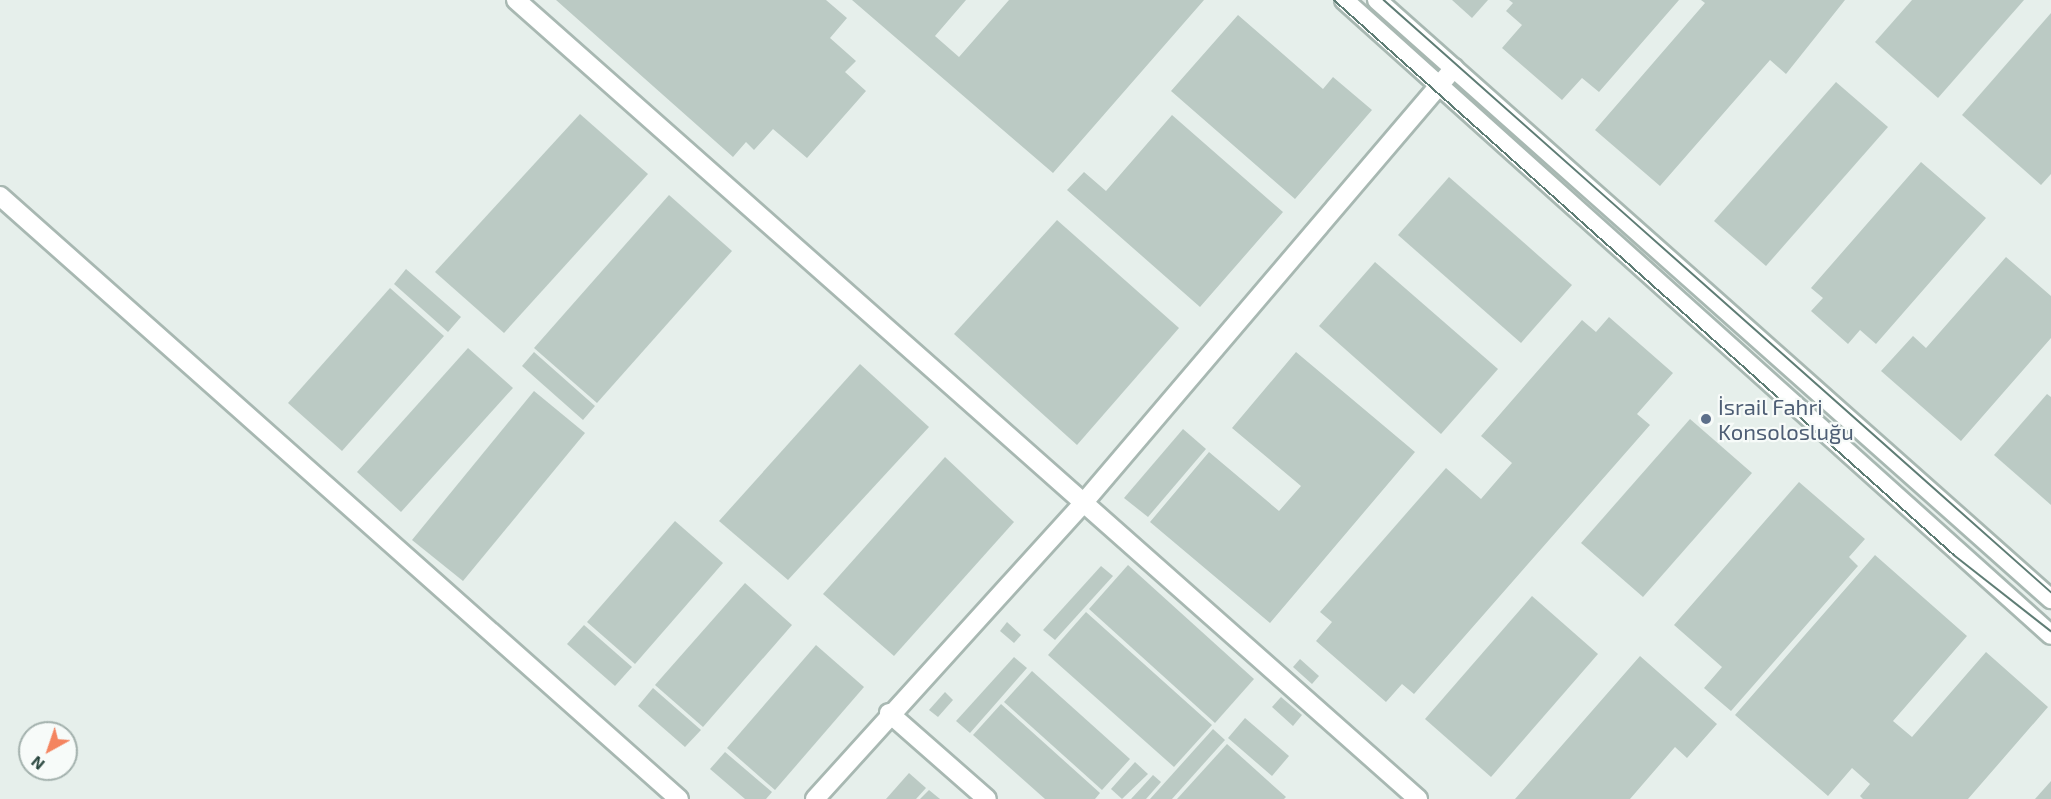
<!DOCTYPE html>
<html>
<head>
<meta charset="utf-8">
<style>
	body { margin:0 }
	#map { position:relative; width:2051px; height:799px; overflow:hidden; background:#e6efeb; font-family:"Exo 2",sans-serif }
	div>[style] { position:absolute }
	.building>* { inset:0; background:#bbcac4 }
	.roads { filter:drop-shadow(2px 0 #a8b8b2) drop-shadow(-2px 0 #a8b8b2) drop-shadow(0 2px #a8b8b2) drop-shadow(0 -2px #a8b8b2) }
	.minor>* { height:18px; margin:-9px; padding:0 9px; transform-origin:9px; border-radius:9px; background:#fff }
	.tram>* { height:1.5px; margin:-0.75px; padding:0 0.75px; transform-origin:0.75px; border-radius:0.75px; background:#5f7d75 }
	.dots>* { width:16px; height:16px; translate:-50% -50%; box-sizing:border-box; border:3px solid #f7fbf9; border-radius:50% }
	span { translate:-50% -50%; white-space:nowrap; text-align:center; line-height:1.15; -webkit-text-stroke:4.5px #f7fbf9; paint-order:stroke }
	.service-label { font-size:22px; color:#4e5e75 }
	.left { translate:0 -50%; text-align:left }
	.north { position:absolute; left:18px; top:721px; width:60px; height:60px; box-sizing:border-box; background:#f7fbf9; border:2px solid #a3b1ad; border-radius:50%; rotate:220deg; font-size:16px; font-weight:700; line-height:24px; text-align:center; color:#24423a }
	.north::after { content:''; display:block; margin:auto; width:21px; height:27px; background:#f4845f; clip-path:polygon(50% 0,100% 100%,50% 72%,0 100%) }
</style>
</head>
<body>
<div id="map">
	<div class="building">
		<div style="clip-path:polygon(556px 0,826px 0,847px 18px,830px 38px,856px 61px,845px 72px,866px 91px,807px 158px,773px 129px,754px 150px,746px 142px,733px 157px)"></div>
		<div style="clip-path:polygon(852px 0,966px 0,935px 36px,959px 57px,1009px 0,1204px 0,1053px 173px)"></div>
		<div style="clip-path:polygon(1452px 0,1488px 0,1472px 18px)"></div>
		<div style="clip-path:polygon(1509px 0,1679px 0,1599px 92px,1582px 78px,1562px 100px,1502px 48px,1522px 25px,1506px 11px,1513px 3px)"></div>
		<div style="clip-path:polygon(1701px 0,1845px 0,1786px 74px,1770px 60px,1660px 186px,1595px 130px,1705px 3px)"></div>
		<div style="clip-path:polygon(1912px 0,2024px 0,1938px 98px,1875px 42px)"></div>
		<div style="clip-path:polygon(2051px 13px,2051px 174px,2041px 185px,1962px 115px)"></div>
		<div style="clip-path:polygon(1238px 15px,1323px 89px,1333px 77px,1372px 110px,1295px 199px,1171px 91px)"></div>
		<div style="clip-path:polygon(1836px 82px,1888px 127px,1766px 266px,1714px 221px)"></div>
		<div style="clip-path:polygon(580px 114px,648px 174px,504px 333px,435px 272px)"></div>
		<div style="clip-path:polygon(1172px 115px,1283px 212px,1200px 307px,1067px 190px,1084px 172px,1106px 191px)"></div>
		<div style="clip-path:polygon(1921px 162px,1986px 218px,1876px 344px,1860px 330px,1848px 344px,1811px 311px,1823px 298px,1811px 288px)"></div>
		<div style="clip-path:polygon(1449px 177px,1572px 285px,1521px 343px,1398px 235px)"></div>
		<div style="clip-path:polygon(669px 195px,732px 251px,597px 403px,534px 348px)"></div>
		<div style="clip-path:polygon(1057px 220px,1179px 328px,1077px 445px,954px 334px)"></div>
		<div style="clip-path:polygon(2006px 257px,2051px 296px,2051px 338px,1961px 441px,1881px 371px,1913px 336px,1926px 348px)"></div>
		<div style="clip-path:polygon(1375px 262px,1498px 369px,1441px 434px,1319px 326px)"></div>
		<div style="clip-path:polygon(406px 269px,461px 317px,448px 332px,394px 284px)"></div>
		<div style="clip-path:polygon(390px 288px,444px 336px,342px 451px,288px 403px)"></div>
		<div style="clip-path:polygon(1609px 317px,1673px 373px,1637px 414px,1650px 425px,1414px 694px,1402px 684px,1386px 702px,1316px 641px,1332px 622px,1320px 612px,1446px 468px,1481px 499px,1512px 463px,1481px 436px,1582px 320px,1596px 332px)"></div>
		<div style="clip-path:polygon(468px 348px,513px 388px,401px 512px,357px 472px)"></div>
		<div style="clip-path:polygon(534px 352px,595px 406px,583px 420px,522px 366px)"></div>
		<div style="clip-path:polygon(1296px 352px,1415px 452px,1270px 623px,1150px 522px,1209px 452px,1279px 511px,1301px 486px,1232px 428px)"></div>
		<div style="clip-path:polygon(860px 364px,929px 427px,788px 580px,719px 521px)"></div>
		<div style="clip-path:polygon(534px 391px,585px 433px,463px 581px,412px 540px)"></div>
		<div style="clip-path:polygon(2047px 394px,2051px 397px,2051px 505px,1994px 455px)"></div>
		<div style="clip-path:polygon(1690px 419px,1752px 473px,1643px 597px,1581px 543px)"></div>
		<div style="clip-path:polygon(1183px 429px,1206px 449px,1148px 517px,1124px 498px)"></div>
		<div style="clip-path:polygon(945px 457px,1014px 522px,894px 656px,823px 594px)"></div>
		<div style="clip-path:polygon(1799px 482px,1865px 539px,1849px 557px,1858px 566px,1731px 711px,1704px 688px,1722px 667px,1674px 625px)"></div>
		<div style="clip-path:polygon(675px 521px,723px 563px,635px 664px,587px 622px)"></div>
		<div style="clip-path:polygon(1875px 555px,1967px 636px,1893px 721px,1912px 737px,1986px 652px,2048px 707px,1968px 799px,1863px 799px,1860px 796px,1870px 784px,1852px 768px,1828px 796px,1735px 715px)"></div>
		<div style="clip-path:polygon(1128px 565px,1254px 679px,1215px 723px,1089px 609px)"></div>
		<div style="clip-path:polygon(1101px 566px,1113px 576px,1055px 640px,1043px 630px)"></div>
		<div style="clip-path:polygon(745px 583px,792px 625px,703px 727px,655px 685px)"></div>
		<div style="clip-path:polygon(1532px 596px,1598px 654px,1491px 777px,1425px 719px)"></div>
		<div style="clip-path:polygon(1086px 612px,1212px 725px,1174px 767px,1048px 655px)"></div>
		<div style="clip-path:polygon(1007px 622px,1021px 635px,1014px 643px,1000px 631px)"></div>
		<div style="clip-path:polygon(584px 625px,632px 667px,615px 686px,567px 644px)"></div>
		<div style="clip-path:polygon(816px 645px,864px 687px,775px 790px,727px 748px)"></div>
		<div style="clip-path:polygon(1640px 656px,1717px 724px,1687px 758px,1675px 747px,1630px 799px,1515px 799px)"></div>
		<div style="clip-path:polygon(1014px 657px,1027px 668px,970px 733px,956px 721px)"></div>
		<div style="clip-path:polygon(1300px 659px,1319px 676px,1312px 684px,1293px 667px)"></div>
		<div style="clip-path:polygon(1032px 671px,1130px 759px,1102px 790px,1004px 702px)"></div>
		<div style="clip-path:polygon(653px 688px,701px 730px,685px 747px,638px 706px)"></div>
		<div style="clip-path:polygon(945px 692px,953px 700px,938px 717px,929px 710px)"></div>
		<div style="clip-path:polygon(1281px 697px,1302px 715px,1293px 726px,1272px 707px)"></div>
		<div style="clip-path:polygon(1001px 704px,1100px 793px,1095px 799px,1045px 799px,973px 735px)"></div>
		<div style="clip-path:polygon(1245px 718px,1289px 756px,1272px 776px,1228px 738px)"></div>
		<div style="clip-path:polygon(1213px 729px,1225px 740px,1172px 799px,1150px 799px)"></div>
		<div style="clip-path:polygon(1227px 744px,1286px 797px,1284px 799px,1177px 799px)"></div>
		<div style="clip-path:polygon(725px 752px,772px 792px,766px 799px,745px 799px,710px 769px)"></div>
		<div style="clip-path:polygon(1135px 762px,1148px 774px,1122px 799px,1111px 789px)"></div>
		<div style="clip-path:polygon(909px 773px,926px 788px,916px 799px,886px 799px)"></div>
		<div style="clip-path:polygon(1153px 775px,1161px 782px,1146px 799px,1131px 799px)"></div>
		<div style="clip-path:polygon(2051px 781px,2051px 799px,2035px 799px)"></div>
		<div style="clip-path:polygon(929px 790px,940px 799px,920px 799px)"></div>
	</div>
	<div class="roads">
		<div class="minor">
			<div style="left:516px;top:0;width:1205px;rotate:41.53deg"></div>
			<div style="left:1344px;top:0;width:950px;rotate:41.93deg"></div>
			<div style="left:1377px;top:0;width:902px;rotate:41.63deg"></div>
			<div style="left:0;top:196px;width:908px;rotate:41.61deg"></div>
			<div style="left:889px;top:713px;width:130px;rotate:41.3deg"></div>
			<div style="left:815px;top:799px;width:402px;rotate:-47.8deg"></div>
			<div style="left:1085px;top:501px;width:569px;rotate:-49.56deg"></div>
		</div>
	</div>
	<div class="tram">
		<div style="left:1334px;top:0;width:832px;rotate:41.83deg"></div>
		<div style="left:1954px;top:555px;width:123px;rotate:38.1deg"></div>
		<div style="left:1384px;top:0;width:892px;rotate:41.59deg"></div>
	</div>
	<div class="dots">
		<div style="left:1706px;top:419px;background:#5c6f8a"></div>
	</div>
	<div class="service-label">
		<span class="left" style="left:1718px;top:419px">İsrail Fahri<br>Konsolosluğu</span>
	</div>
	<div class="north">N</div>
</div>
</body>
</html>
